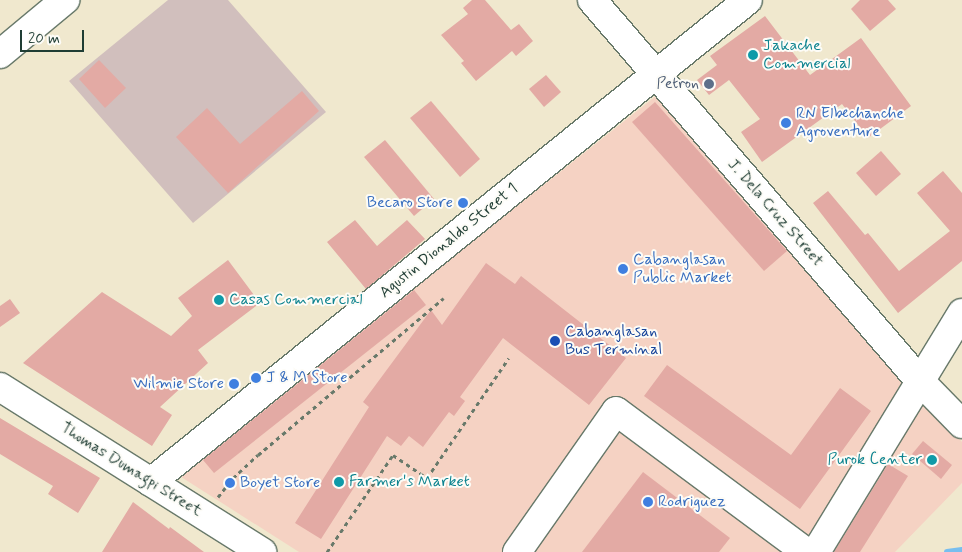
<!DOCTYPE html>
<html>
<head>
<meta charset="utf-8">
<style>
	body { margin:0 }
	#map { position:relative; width:962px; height:552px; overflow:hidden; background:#f0e8ce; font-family:Mynerve,sans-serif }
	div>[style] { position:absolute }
	.built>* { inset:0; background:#f5d2c3 }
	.industrial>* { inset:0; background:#d1bfbd }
	.stream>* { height:6px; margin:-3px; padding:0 3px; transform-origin:3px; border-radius:3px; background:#78beef }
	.building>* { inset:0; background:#e3aaa4 }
	.path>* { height:3px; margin-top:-1.5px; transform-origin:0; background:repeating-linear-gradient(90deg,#68796a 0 4px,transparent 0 8px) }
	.roads { filter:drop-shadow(1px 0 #68796a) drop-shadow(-1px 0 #68796a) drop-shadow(0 1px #68796a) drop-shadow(0 -1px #68796a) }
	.minor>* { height:28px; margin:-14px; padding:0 14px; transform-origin:14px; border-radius:14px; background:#fff }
	.major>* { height:28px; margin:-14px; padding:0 14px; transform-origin:14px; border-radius:14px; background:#fff }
	.dots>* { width:14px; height:14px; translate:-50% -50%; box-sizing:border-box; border:2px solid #fdfcf7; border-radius:50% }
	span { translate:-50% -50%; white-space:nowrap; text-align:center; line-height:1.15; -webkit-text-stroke:4px #fdfcf7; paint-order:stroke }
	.culture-label { font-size:16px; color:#0d838f }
	.left { translate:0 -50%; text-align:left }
	.right { translate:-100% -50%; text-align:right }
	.service-label { font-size:16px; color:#4e5e75 }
	.shop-label { font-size:16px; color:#366cbe }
	.street-label { font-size:16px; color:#1f3d34 }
	.transit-label { font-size:16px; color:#164399 }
	.scale { position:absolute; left:20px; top:30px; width:64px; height:22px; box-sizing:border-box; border:2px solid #1f3d34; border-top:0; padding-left:6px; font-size:15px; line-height:18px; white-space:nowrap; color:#1f3d34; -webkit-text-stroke:4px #fdfcf7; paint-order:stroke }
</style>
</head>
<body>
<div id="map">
	<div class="built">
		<div style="clip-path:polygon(656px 96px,962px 442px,962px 483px,895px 552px,299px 552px,178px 475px)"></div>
	</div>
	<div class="industrial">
		<div style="clip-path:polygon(168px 0,228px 0,326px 112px,193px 223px,69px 81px)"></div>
	</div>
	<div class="stream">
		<div style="left:947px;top:552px;width:15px;rotate:-8deg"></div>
	</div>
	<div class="building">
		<div style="clip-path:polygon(472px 0,485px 0,511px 30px,519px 24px,533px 41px,516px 56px,512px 51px,476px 81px,461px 63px,464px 61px,441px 35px,468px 14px,463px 8px)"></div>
		<div style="clip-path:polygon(860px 0,888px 0,896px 9px,870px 31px,851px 9px)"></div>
		<div style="clip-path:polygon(765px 16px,810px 75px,861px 38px,911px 106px,868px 138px,842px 104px,762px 162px,741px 132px,760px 119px,729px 80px,709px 95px,697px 80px,717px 65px,710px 56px)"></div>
		<div style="clip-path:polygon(99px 60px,126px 88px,105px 108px,79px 79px)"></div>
		<div style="clip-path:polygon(546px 75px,561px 92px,544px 107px,529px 89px)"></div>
		<div style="clip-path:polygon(302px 91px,319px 111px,228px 193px,176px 137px,207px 108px,240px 144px)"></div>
		<div style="clip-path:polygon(431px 101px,480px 159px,460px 177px,410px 118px)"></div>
		<div style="clip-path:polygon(655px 102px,787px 251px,764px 271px,632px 122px)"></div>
		<div style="clip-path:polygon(385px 140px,434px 199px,414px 216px,364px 157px)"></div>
		<div style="clip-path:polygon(881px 151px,901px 174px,876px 196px,856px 173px)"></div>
		<div style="clip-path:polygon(943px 171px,962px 193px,962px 261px,898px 313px,813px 203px,828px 191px,865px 235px,868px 233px,899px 271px,950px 231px,917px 193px)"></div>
		<div style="clip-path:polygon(355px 220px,377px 246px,407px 220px,425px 239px,366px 289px,327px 242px)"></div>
		<div style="clip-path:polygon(228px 260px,260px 303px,198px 350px,208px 363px,160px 407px,172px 415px,152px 446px,23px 363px,102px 292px,171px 336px,192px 316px,178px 298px)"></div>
		<div style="clip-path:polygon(486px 263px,515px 284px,521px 276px,626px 358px,589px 405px,503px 338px,460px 397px,465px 401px,454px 416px,449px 412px,423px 447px,409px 436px,401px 446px,387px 436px,321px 539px,295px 523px,369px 407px,363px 402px,431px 310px,442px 325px)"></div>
		<div style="clip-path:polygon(414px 290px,426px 305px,214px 473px,203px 460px)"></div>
		<div style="clip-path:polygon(10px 299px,20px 313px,0 327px,0 306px)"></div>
		<div style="clip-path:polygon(667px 365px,791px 455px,840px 388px,871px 411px,800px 509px,644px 396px)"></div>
		<div style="clip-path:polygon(0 418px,100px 478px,78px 513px,48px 494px,53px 486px,0 454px)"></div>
		<div style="clip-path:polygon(923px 441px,952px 465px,941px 479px,912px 454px)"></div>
		<div style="clip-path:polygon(888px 464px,908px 476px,860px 552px,834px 552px)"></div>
		<div style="clip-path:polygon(643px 472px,730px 538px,719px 552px,582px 552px)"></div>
		<div style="clip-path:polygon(133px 502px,169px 529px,170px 527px,204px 552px,102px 552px)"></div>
	</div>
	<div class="path">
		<div style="left:218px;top:497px;width:24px;rotate:-52deg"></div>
		<div style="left:233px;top:478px;width:34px;rotate:-43deg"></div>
		<div style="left:258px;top:455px;width:243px;rotate:-40.2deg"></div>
		<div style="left:327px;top:552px;width:117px;rotate:-55.8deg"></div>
		<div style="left:393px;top:455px;width:41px;rotate:34.1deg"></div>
		<div style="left:427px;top:478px;width:145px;rotate:-55.7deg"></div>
	</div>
	<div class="roads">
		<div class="minor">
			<div style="left:592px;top:0;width:503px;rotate:49.28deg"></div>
			<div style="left:920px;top:381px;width:60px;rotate:45.7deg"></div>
			<div style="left:0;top:387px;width:310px;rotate:32.2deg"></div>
			<div style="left:151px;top:482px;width:767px;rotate:-38.92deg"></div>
			<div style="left:517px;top:552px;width:172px;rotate:-54.9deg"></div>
			<div style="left:616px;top:411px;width:237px;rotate:36.6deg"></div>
			<div style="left:816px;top:552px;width:280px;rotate:-58.6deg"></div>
		</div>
		<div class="major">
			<div style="left:0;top:54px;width:85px;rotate:-39.7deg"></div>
		</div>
	</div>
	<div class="dots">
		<div style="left:753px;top:55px;background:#0f9aa8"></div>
		<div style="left:709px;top:84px;background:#5c6f8a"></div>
		<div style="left:786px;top:123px;background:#3f7fe0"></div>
		<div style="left:463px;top:203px;background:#3f7fe0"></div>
		<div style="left:623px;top:269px;background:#3f7fe0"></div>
		<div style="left:219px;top:300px;background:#0f9aa8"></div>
		<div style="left:555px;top:341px;background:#1a4fb4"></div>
		<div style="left:256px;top:378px;background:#3f7fe0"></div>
		<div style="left:234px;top:384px;background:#3f7fe0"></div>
		<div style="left:932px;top:460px;background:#0f9aa8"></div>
		<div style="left:339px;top:482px;background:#0f9aa8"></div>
		<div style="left:230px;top:483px;background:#3f7fe0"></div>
		<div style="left:648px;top:502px;background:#3f7fe0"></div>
	</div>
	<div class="culture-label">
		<span class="left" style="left:763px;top:55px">Jakache<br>Commercial</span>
		<span class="left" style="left:229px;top:300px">Casas Commercial</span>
		<span class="right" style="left:922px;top:460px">Purok Center</span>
		<span class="left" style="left:349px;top:482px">Farmer's Market</span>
	</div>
	<div class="service-label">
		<span class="right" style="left:699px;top:84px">Petron</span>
	</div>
	<div class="shop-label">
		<span class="left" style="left:796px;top:123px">RN Elbechanche<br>Agroventure</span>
		<span class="right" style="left:453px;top:203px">Becaro Store</span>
		<span class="left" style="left:633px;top:269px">Cabanglasan<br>Public Market</span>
		<span class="left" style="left:266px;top:378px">J &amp; M Store</span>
		<span class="right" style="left:224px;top:384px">Wilmie Store</span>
		<span class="left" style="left:240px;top:483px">Boyet Store</span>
		<span class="left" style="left:658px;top:502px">Rodriguez</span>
	</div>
	<div class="street-label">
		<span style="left:775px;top:213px;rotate:49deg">J. Dela Cruz Street</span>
		<span style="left:449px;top:241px;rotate:-39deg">Agustin Dionaldo Street 1</span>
		<span style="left:131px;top:470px;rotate:32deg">Thomas Dumagpi Street</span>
	</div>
	<div class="transit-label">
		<span class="left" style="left:565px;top:341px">Cabanglasan<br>Bus Terminal</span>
	</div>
	<div class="scale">20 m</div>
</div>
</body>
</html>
